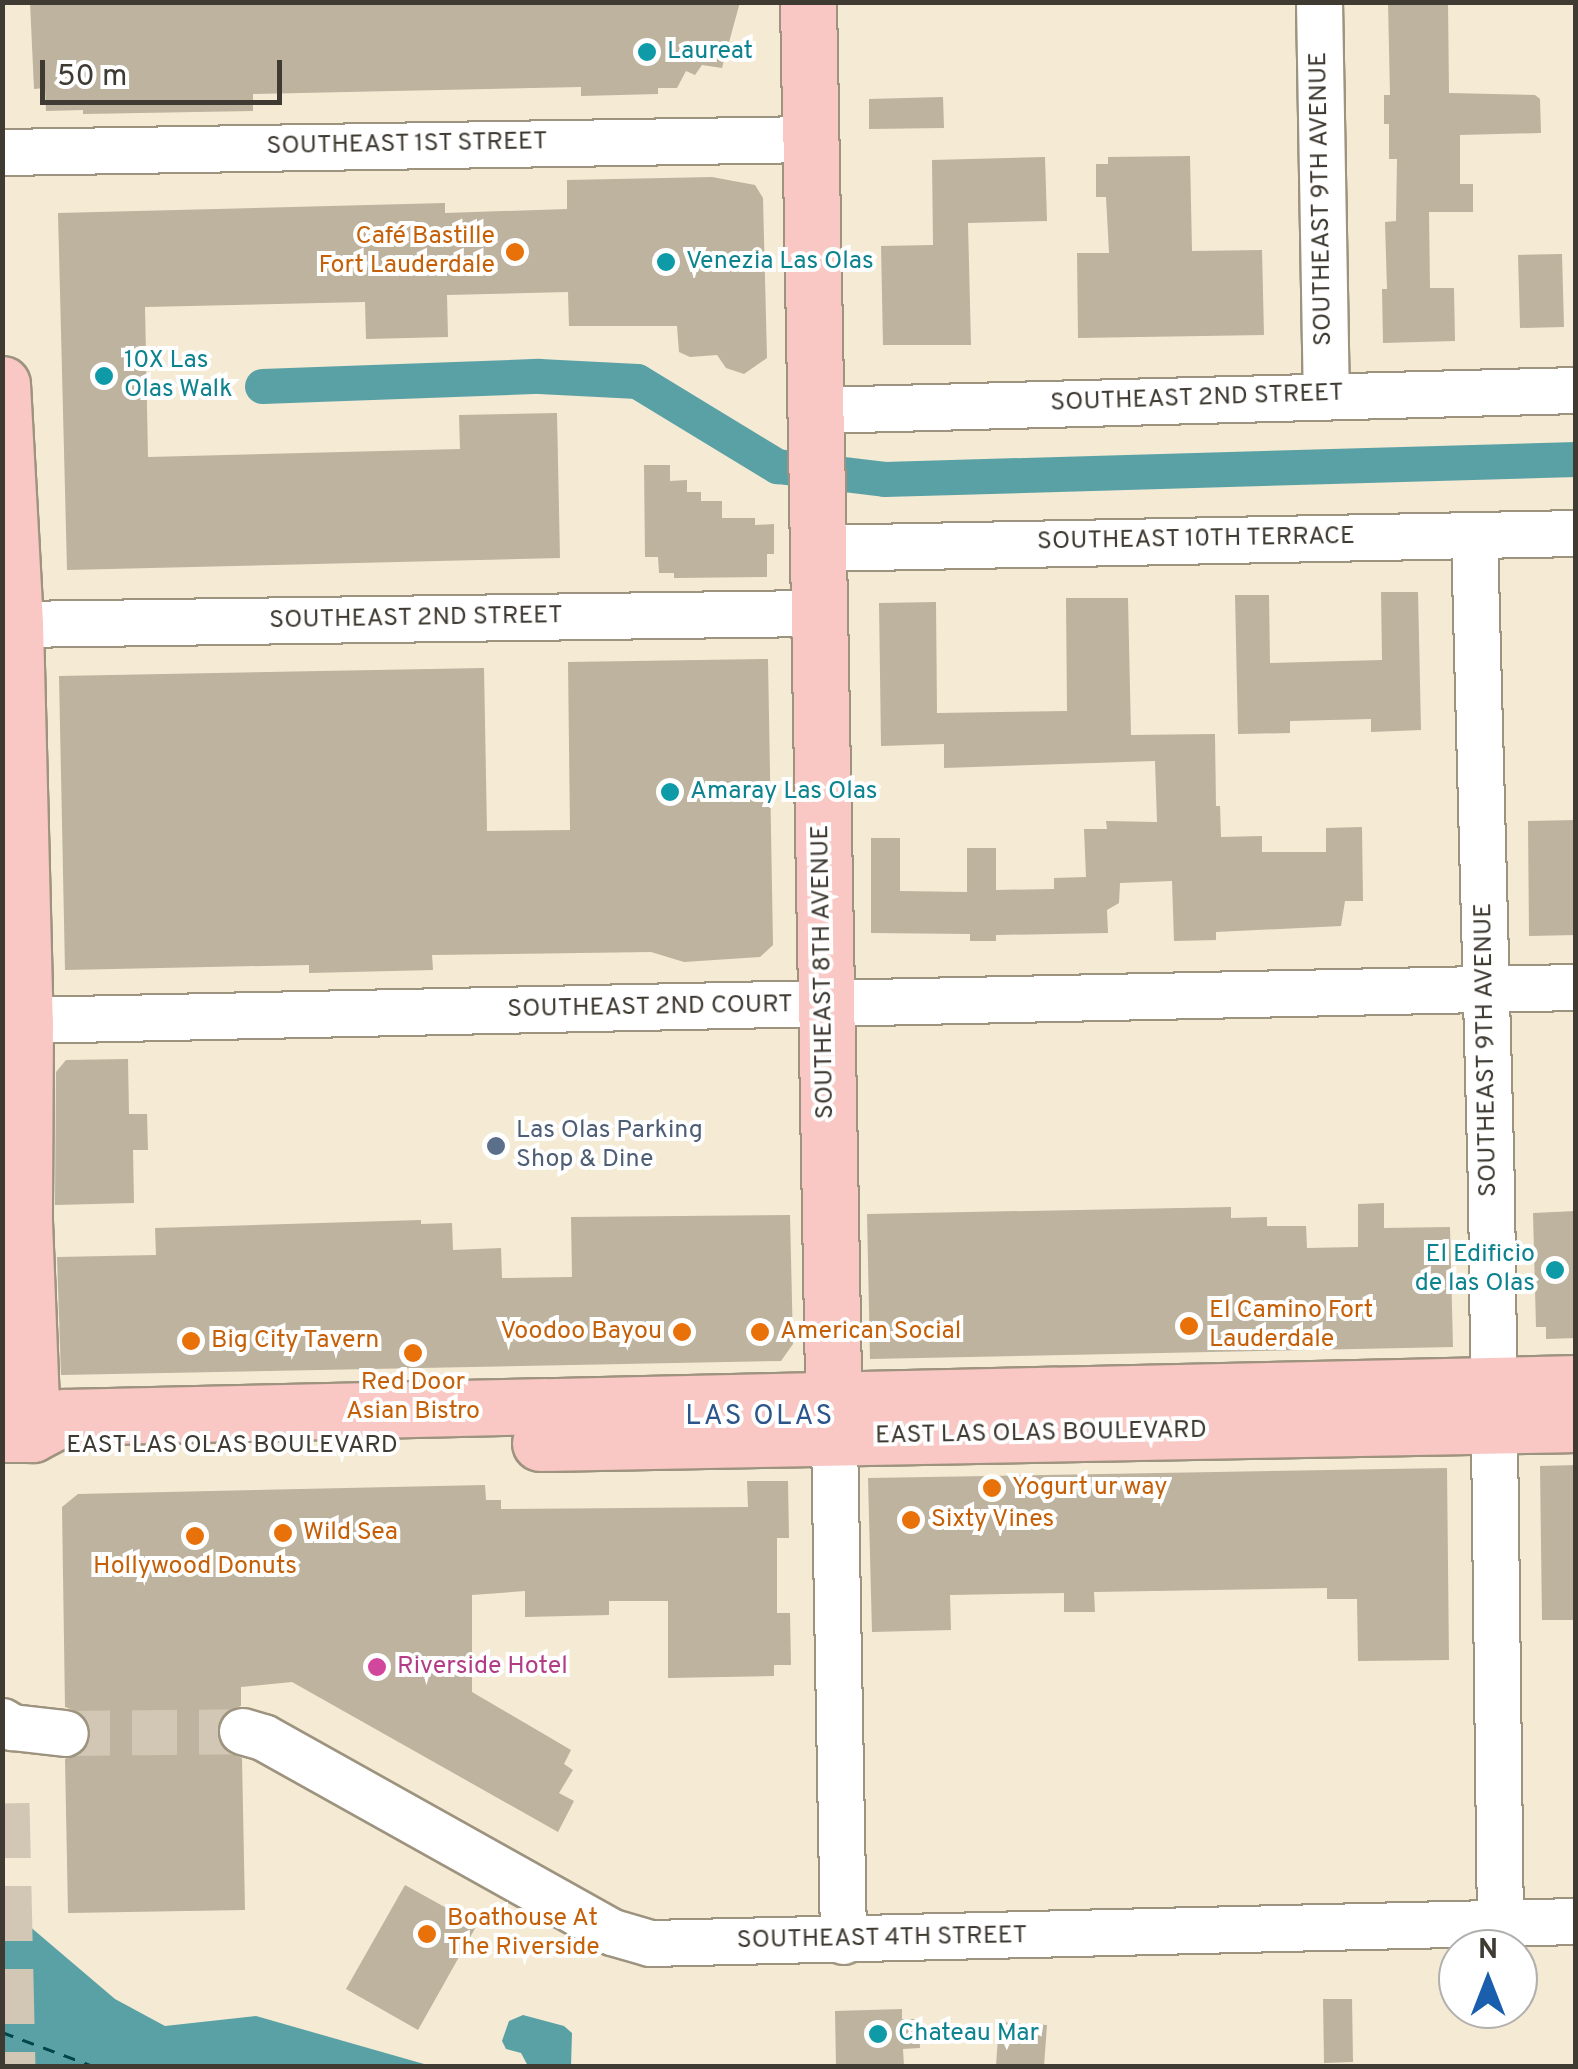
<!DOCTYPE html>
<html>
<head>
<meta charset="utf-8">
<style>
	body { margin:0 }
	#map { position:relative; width:1578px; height:2069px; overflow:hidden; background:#f5ead4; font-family:Overpass,sans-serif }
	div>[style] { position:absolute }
	.water>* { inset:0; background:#5aa1a6 }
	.canal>* { height:35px; margin:-17.5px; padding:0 17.5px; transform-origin:17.5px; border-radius:17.5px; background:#5aa1a6 }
	.ferry>* { height:2.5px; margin-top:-1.25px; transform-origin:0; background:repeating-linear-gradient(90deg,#004549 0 12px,transparent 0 22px) }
	.building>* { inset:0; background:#bdb39e }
	.minor-tunnel>* { height:45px; margin-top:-22.5px; transform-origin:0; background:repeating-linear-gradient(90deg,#d1c7b4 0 45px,transparent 0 67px) }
	.major-tunnel>* { height:55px; margin-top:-27.5px; transform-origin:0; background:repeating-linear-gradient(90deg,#d1c7b4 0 55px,transparent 0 83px) }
	.roads { filter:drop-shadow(2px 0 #9d937f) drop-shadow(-2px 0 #9d937f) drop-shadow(0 2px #9d937f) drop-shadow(0 -2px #9d937f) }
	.minor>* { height:45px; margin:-22.5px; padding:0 22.5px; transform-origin:22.5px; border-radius:22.5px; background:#fff }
	.major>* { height:55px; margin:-27.5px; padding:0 27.5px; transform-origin:27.5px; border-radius:27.5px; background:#f9c7c4 }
	.dots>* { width:28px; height:28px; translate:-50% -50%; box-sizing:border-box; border:5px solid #fff; border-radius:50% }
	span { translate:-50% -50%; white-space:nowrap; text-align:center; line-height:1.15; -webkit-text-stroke:8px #fff; paint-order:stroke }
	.culture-label { font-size:25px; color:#0d838f }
	.left { translate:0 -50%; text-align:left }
	.right { translate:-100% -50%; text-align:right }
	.street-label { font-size:25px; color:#3f3a32 }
	.food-label { font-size:25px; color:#c56008 }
	.service-label { font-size:25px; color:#4e5e75 }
	.hotel-label { font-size:25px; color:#b23c85 }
	.neighbourhood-label { font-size:28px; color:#2c568b; letter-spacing:2.5px }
	.frame { position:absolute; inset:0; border:5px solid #3f3a32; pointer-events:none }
	.north { position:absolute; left:1438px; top:1929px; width:100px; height:100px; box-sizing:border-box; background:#fff; border:2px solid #b2b0ad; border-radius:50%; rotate:0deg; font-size:28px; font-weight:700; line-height:40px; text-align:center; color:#3f3a32 }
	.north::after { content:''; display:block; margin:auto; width:35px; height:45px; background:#1a5eae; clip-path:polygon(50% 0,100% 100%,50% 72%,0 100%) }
	.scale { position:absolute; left:40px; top:60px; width:242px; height:45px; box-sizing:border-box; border:5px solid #3f3a32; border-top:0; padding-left:12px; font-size:30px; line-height:35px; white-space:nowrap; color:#3f3a32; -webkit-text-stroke:8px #fff; paint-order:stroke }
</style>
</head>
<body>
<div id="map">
	<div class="water">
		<div style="clip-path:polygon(3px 1917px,21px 1919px,115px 1999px,165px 2026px,256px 2016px,431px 2066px,3px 2066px)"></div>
		<div style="clip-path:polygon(523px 2015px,564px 2026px,572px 2033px,571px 2066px,528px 2066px,521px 2053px,506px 2049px,502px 2041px,509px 2021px)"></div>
	</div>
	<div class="canal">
		<div style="left:262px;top:386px;width:277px;rotate:-2.1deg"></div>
		<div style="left:539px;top:376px;width:98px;rotate:2.9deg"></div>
		<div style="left:637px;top:381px;width:164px;rotate:31.3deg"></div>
		<div style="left:777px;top:466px;width:108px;rotate:6.9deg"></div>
		<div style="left:884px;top:479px;width:692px;rotate:-1.66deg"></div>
	</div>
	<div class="ferry">
		<div style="left:2px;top:2032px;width:97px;rotate:20.5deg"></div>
	</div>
	<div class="building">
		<div style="clip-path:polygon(30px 2px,740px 2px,722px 68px,702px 65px,695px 75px,686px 71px,677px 88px,658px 88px,658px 94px,581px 96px,581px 87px,253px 94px,253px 111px,83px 114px,83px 110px,46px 111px,45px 88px,34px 89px)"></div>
		<div style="clip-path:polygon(1388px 2px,1448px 2px,1449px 93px,1535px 95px,1540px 99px,1541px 133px,1460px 135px,1460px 184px,1473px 184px,1473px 212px,1429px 212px,1430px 288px,1454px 288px,1455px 341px,1383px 343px,1382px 289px,1387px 289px,1385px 222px,1396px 221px,1397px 159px,1389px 159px,1389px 124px,1384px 124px,1384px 95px,1390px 95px)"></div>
		<div style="clip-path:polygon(943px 97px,944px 128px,869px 129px,869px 99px)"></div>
		<div style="clip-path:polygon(1190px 156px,1192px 251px,1262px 250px,1264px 335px,1078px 338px,1077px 253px,1109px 253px,1106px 197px,1096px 197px,1096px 164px,1108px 164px,1108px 157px)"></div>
		<div style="clip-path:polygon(1045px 157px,1047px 221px,968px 223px,971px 345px,883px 345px,881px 246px,933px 245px,932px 160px)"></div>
		<div style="clip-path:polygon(712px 177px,755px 185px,763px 198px,767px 358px,744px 374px,726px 368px,717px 355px,690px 357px,679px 352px,677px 326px,569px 326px,568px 292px,447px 295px,448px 337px,366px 339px,365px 302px,145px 307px,148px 457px,460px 449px,459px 415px,557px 413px,560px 558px,67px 570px,58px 213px,445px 203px,445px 213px,567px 209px,567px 180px)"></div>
		<div style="clip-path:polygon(1562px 254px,1564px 327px,1520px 328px,1518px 255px)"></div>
		<div style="clip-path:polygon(644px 465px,670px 465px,670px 481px,687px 480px,687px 492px,701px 492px,701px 501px,722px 501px,722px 518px,755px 518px,755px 525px,774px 524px,774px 554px,767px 554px,767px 577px,674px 578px,674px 573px,659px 573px,658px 557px,645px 557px)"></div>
		<div style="clip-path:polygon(1381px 592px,1418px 592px,1421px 730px,1371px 732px,1371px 719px,1290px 721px,1290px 733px,1238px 734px,1235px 595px,1269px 595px,1270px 663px,1382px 660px)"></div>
		<div style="clip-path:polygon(1066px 598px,1128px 598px,1131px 735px,1215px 734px,1216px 806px,1220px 806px,1221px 837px,1262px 836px,1262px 852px,1326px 852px,1326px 828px,1362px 827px,1363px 901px,1345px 901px,1341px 926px,1216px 932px,1216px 940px,1174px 941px,1172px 881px,1120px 883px,1119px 903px,1107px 910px,1108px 933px,996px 935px,996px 941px,970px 941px,970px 934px,871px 933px,871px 838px,900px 838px,900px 891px,967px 892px,967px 848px,996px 848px,996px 890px,1054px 889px,1054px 878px,1086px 877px,1084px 829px,1107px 829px,1106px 821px,1157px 822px,1155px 761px,944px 768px,944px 744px,881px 746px,879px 603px,936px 602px,937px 713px,1067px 711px)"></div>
		<div style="clip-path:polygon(768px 659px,773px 945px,760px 957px,684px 962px,651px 952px,432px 955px,433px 970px,309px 973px,309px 965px,65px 970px,59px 676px,484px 668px,487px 831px,570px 830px,568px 662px)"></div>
		<div style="clip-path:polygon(1576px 820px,1576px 935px,1529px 936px,1528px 821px)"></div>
		<div style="clip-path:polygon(128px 1059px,129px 1114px,147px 1114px,148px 1150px,133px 1150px,134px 1203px,55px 1205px,56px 1072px,66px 1060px)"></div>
		<div style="clip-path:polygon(1384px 1203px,1384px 1228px,1450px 1227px,1453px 1347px,870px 1359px,867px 1214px,1231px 1207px,1231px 1218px,1267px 1217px,1267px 1226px,1306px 1226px,1307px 1248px,1358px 1247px,1358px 1204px)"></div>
		<div style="clip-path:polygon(1576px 1211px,1576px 1338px,1546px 1339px,1546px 1327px,1536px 1327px,1533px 1213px)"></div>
		<div style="clip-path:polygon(790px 1215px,793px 1344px,781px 1361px,61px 1375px,57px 1257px,156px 1255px,155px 1228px,421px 1220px,421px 1224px,452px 1223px,453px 1250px,501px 1248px,502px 1278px,572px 1277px,571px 1217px)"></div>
		<div style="clip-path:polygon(1576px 1465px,1576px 1620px,1542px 1620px,1540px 1466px)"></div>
		<div style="clip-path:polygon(1447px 1468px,1449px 1660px,1358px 1661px,1357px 1599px,1327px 1599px,1327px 1588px,1094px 1592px,1095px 1612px,1064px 1612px,1064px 1593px,950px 1595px,951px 1630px,872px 1632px,868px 1478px)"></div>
		<div style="clip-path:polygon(747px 1481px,788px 1481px,789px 1538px,777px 1538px,777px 1613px,790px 1613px,791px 1665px,774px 1665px,774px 1676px,668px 1678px,668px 1601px,609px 1601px,609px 1615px,525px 1617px,525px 1591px,472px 1595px,472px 1692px,571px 1750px,564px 1764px,573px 1770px,559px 1793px,574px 1801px,558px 1832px,292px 1682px,241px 1687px,241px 1706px,223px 1713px,216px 1736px,224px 1750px,242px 1758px,245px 1910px,68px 1913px,65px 1759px,85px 1749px,91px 1735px,81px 1713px,65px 1707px,62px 1507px,78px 1494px,485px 1485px,486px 1500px,501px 1500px,501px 1509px,748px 1507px)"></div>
		<div style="clip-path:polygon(405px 1885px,477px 1925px,418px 2030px,346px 1989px)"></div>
		<div style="clip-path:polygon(1323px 1999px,1352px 1999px,1353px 2062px,1324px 2063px)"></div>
		<div style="clip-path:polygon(902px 2009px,902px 2019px,919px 2019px,920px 2048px,903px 2049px,904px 2066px,836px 2066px,835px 2011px)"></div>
		<div style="clip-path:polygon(999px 2022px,1047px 2025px,1044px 2066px,996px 2066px)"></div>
	</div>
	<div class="minor-tunnel">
		<div style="left:65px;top:1733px;width:177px;rotate:-0.6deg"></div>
	</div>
	<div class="major-tunnel">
		<div style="left:2px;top:1803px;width:263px;rotate:88.7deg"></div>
	</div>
	<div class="roads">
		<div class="minor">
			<div style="left:1319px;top:2px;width:393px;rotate:89deg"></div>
			<div style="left:2px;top:152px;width:809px;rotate:-0.92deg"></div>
			<div style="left:818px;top:410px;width:758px;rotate:-1.51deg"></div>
			<div style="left:1474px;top:536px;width:654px;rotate:88.51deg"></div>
			<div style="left:1491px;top:1190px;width:734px;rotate:89.3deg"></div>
			<div style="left:817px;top:548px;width:759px;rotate:-1.13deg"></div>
			<div style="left:15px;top:624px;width:802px;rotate:-0.79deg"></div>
			<div style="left:25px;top:1020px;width:1551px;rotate:-1.22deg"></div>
			<div style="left:834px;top:1438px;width:503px;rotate:88.97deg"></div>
			<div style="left:2px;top:1721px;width:12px;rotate:31deg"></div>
			<div style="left:12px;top:1727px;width:53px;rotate:6.5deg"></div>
			<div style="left:242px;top:1731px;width:22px;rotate:16deg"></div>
			<div style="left:263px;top:1737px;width:400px;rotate:29.2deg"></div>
			<div style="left:612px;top:1932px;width:40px;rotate:16deg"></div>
			<div style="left:650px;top:1943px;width:926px;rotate:-1.36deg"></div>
		</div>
		<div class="major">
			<div style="left:808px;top:2px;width:1432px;rotate:88.96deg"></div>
			<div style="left:2px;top:384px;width:240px;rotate:86.9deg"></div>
			<div style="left:15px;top:624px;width:396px;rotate:88.6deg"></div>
			<div style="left:25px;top:1020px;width:201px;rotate:90.3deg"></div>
			<div style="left:24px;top:1221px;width:213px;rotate:87.8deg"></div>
			<div style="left:2px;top:1434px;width:30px"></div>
			<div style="left:32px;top:1434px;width:36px;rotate:-28deg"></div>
			<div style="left:64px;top:1417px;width:1512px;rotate:-1.29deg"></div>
			<div style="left:540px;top:1443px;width:1036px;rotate:-1.05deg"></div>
		</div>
	</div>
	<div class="dots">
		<div style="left:647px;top:52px;background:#0f9aa8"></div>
		<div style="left:515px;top:252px;background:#e8710a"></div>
		<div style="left:666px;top:262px;background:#0f9aa8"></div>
		<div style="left:104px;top:376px;background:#0f9aa8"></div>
		<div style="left:670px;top:792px;background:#0f9aa8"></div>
		<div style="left:496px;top:1146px;background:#5c6f8a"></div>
		<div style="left:1555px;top:1270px;background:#0f9aa8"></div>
		<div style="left:1189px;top:1326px;background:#e8710a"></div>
		<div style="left:682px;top:1332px;background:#e8710a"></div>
		<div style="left:760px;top:1332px;background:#e8710a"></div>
		<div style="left:191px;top:1341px;background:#e8710a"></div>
		<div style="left:413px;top:1353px;background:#e8710a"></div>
		<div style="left:992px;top:1488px;background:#e8710a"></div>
		<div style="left:911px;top:1520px;background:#e8710a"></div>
		<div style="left:283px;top:1533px;background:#e8710a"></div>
		<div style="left:195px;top:1536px;background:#e8710a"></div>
		<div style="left:377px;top:1667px;background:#d1479c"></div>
		<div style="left:427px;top:1934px;background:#e8710a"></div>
		<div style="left:878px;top:2034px;background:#0f9aa8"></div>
	</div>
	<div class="culture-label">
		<span class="left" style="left:667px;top:52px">Laureat</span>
		<span class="left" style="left:686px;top:262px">Venezia Las Olas</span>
		<span class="left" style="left:124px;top:376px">10X Las<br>Olas Walk</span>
		<span class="left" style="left:690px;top:792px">Amaray Las Olas</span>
		<span class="right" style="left:1535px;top:1270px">El Edificio<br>de las Olas</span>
		<span class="left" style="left:898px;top:2034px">Chateau Mar</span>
	</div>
	<div class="street-label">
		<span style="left:407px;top:145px;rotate:-1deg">SOUTHEAST 1ST STREET</span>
		<span style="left:1322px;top:199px;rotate:-91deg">SOUTHEAST 9TH AVENUE</span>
		<span style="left:1197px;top:399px;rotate:-2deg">SOUTHEAST 2ND STREET</span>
		<span style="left:1196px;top:540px;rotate:-1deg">SOUTHEAST 10TH TERRACE</span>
		<span style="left:416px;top:619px;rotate:-1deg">SOUTHEAST 2ND STREET</span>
		<span style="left:824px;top:972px;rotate:-91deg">SOUTHEAST 8TH AVENUE</span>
		<span style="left:650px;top:1008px;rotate:-1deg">SOUTHEAST 2ND COURT</span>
		<span style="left:1487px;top:1050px;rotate:-91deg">SOUTHEAST 9TH AVENUE</span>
		<span style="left:1041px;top:1434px;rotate:-1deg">EAST LAS OLAS BOULEVARD</span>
		<span style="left:232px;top:1446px">EAST LAS OLAS BOULEVARD</span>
		<span style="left:882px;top:1939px;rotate:-1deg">SOUTHEAST 4TH STREET</span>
	</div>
	<div class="food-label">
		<span class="right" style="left:495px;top:252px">Café Bastille<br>Fort Lauderdale</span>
		<span class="left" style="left:1209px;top:1326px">El Camino Fort<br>Lauderdale</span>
		<span class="right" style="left:662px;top:1332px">Voodoo Bayou</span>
		<span class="left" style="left:780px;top:1332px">American Social</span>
		<span class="left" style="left:211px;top:1341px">Big City Tavern</span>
		<span style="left:413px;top:1398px">Red Door<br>Asian Bistro</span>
		<span class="left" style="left:1012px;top:1488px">Yogurt ur way</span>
		<span class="left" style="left:931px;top:1520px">Sixty Vines</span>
		<span class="left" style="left:303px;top:1533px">Wild Sea</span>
		<span style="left:195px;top:1567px">Hollywood Donuts</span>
		<span class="left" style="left:447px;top:1934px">Boathouse At<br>The Riverside</span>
	</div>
	<div class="service-label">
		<span class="left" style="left:516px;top:1146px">Las Olas Parking<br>Shop &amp; Dine</span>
	</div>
	<div class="hotel-label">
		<span class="left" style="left:397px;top:1667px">Riverside Hotel</span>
	</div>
	<div class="neighbourhood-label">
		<span style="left:760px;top:1417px">LAS OLAS</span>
	</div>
	<div class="frame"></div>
	<div class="north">N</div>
	<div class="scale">50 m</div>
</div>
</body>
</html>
